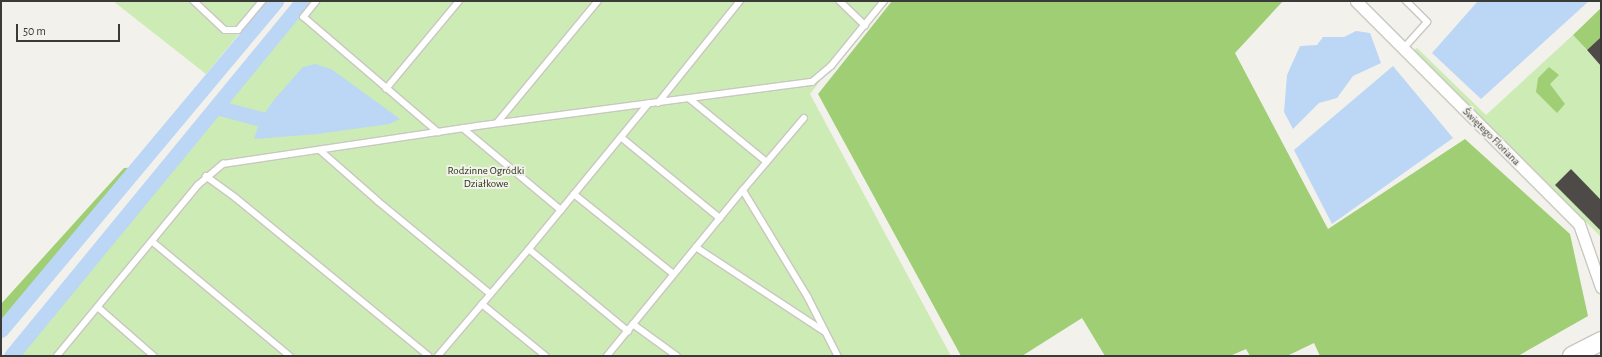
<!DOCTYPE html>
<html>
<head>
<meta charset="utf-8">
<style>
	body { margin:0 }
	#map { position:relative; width:1602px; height:357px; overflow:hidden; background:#f3f1ec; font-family:"Alegreya Sans",sans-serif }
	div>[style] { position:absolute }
	.green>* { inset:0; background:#cdebb4 }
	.forest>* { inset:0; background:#a0ce75 }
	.water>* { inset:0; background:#bcd6f5 }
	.canal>* { height:15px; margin:-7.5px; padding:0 7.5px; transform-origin:7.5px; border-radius:7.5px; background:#bcd6f5 }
	.building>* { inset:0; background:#4e4a47 }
	.roads { filter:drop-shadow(1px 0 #c9c7c1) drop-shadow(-1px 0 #c9c7c1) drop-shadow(0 1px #c9c7c1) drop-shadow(0 -1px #c9c7c1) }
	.service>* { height:5.5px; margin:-2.75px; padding:0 2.75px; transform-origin:2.75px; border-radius:2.75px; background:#fff }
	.minor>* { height:11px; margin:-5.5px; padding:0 5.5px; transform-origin:5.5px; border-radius:5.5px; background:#fff }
	.primary>* { height:18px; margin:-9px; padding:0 9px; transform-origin:9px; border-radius:9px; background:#fff }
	span { translate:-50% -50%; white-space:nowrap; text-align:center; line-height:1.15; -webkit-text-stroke:4px #f3f1ec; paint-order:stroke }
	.street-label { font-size:11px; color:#3a3a37 }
	.park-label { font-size:11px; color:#1d2f0a }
	.frame { position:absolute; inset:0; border:2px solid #3a3a37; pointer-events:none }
	.scale { position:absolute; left:16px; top:24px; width:104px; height:18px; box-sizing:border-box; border:2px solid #3a3a37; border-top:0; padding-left:5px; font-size:12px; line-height:14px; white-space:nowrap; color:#3a3a37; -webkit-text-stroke:3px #f3f1ec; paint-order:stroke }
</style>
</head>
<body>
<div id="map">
	<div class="green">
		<div style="clip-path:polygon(113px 1px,266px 1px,206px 74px)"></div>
		<div style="clip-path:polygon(312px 1px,882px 1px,810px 94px,951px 356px,20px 356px)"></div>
		<div style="clip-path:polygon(1573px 35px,1601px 66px,1601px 200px,1571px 169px,1555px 185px,1601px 231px,1601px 237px,1414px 50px,1417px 48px,1486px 115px)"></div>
	</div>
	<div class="forest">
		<div style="clip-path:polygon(892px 1px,1283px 1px,1235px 53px,1328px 229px,1465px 139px,1570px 234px,1588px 316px,1518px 356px,1320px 356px,1314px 343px,1287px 356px,1250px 356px,1246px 349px,1230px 356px,1105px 356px,1082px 318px,1022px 356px,961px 356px,818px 94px)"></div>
		<div style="clip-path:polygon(1601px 8px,1601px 37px,1587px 50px,1573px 35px)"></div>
		<div style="clip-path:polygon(1549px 67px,1559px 75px,1550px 84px,1565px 104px,1557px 113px,1536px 92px,1538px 78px)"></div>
		<div style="clip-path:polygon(145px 167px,1px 338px,1px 304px,124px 168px)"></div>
	</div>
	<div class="water">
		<div style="clip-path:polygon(1478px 1px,1589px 1px,1481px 99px,1432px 53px)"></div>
		<div style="clip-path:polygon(1356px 31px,1370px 33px,1381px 63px,1353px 76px,1337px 98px,1319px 103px,1293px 129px,1284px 112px,1287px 75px,1300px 46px,1317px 45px,1323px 37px,1344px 37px)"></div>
		<div style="clip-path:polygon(315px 64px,331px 69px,400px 119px,389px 124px,317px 134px,254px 139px,261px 119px,273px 101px,303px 67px)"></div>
		<div style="clip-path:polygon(1393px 66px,1453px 138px,1332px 224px,1294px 150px)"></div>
	</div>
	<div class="canal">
		<div style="left:216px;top:107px;width:47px;rotate:14.9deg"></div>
		<div style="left:1px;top:330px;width:429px;rotate:-50.1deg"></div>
		<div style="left:11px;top:356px;width:460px;rotate:-50.6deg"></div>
	</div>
	<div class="building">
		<div style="clip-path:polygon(1601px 37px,1601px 66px,1587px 50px)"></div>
		<div style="clip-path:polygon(1571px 169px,1601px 200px,1601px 231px,1555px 185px)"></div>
	</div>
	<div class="roads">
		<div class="service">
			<div style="left:194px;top:1px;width:42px;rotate:43.1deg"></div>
			<div style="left:225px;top:30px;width:13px"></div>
			<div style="left:238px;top:30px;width:38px;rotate:-50deg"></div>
			<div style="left:317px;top:1px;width:21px;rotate:129deg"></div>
			<div style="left:304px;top:17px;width:177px;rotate:40.6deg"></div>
			<div style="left:840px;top:1px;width:35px;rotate:44deg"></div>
			<div style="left:1403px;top:49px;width:36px;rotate:-48deg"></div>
			<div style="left:1427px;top:22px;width:30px;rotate:-135deg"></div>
			<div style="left:386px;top:89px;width:114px;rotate:-50.3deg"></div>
			<div style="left:690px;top:99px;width:99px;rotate:39.3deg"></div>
			<div style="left:658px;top:103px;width:131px;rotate:-51.2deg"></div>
			<div style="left:497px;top:123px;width:158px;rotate:-50.4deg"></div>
			<div style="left:463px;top:128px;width:128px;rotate:39.9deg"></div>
			<div style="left:621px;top:137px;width:128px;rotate:39.3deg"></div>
			<div style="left:320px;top:150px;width:77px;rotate:41.3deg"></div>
			<div style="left:378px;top:201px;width:146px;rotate:39.5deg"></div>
			<div style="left:206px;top:176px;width:37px;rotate:36deg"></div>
			<div style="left:236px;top:198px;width:249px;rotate:39.3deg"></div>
			<div style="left:743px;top:190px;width:94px;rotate:-49.7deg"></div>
			<div style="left:574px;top:194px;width:128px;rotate:38.7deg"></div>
			<div style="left:152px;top:241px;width:180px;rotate:39.8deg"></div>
			<div style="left:696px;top:247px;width:153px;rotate:33.3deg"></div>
			<div style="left:529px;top:249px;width:188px;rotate:-50.6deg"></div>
			<div style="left:482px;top:304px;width:82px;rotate:39.1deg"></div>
			<div style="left:98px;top:307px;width:74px;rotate:41.2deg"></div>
			<div style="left:633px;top:324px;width:54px;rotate:36deg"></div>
			<div style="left:57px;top:356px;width:222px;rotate:-50.5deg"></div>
			<div style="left:198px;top:185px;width:33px;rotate:-40deg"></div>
			<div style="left:223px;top:164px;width:257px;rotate:-8.5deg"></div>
			<div style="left:477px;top:126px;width:338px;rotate:-7.5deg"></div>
			<div style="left:812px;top:82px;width:25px;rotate:-40deg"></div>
			<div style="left:831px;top:66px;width:84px;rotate:-50.8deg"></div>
			<div style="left:438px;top:356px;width:140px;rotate:-49.6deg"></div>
			<div style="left:529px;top:249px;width:129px;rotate:39.6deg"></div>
			<div style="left:607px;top:356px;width:215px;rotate:-50.7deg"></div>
			<div style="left:743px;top:190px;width:125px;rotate:58.7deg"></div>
			<div style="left:808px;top:297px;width:66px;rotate:63deg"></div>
		</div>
		<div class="minor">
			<div style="left:1356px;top:1px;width:315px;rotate:45deg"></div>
			<div style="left:1579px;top:224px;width:67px;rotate:70.8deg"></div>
		</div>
		<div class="primary">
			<div style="left:1572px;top:356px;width:33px;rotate:-27deg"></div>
		</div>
	</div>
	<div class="street-label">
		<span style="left:1491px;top:137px;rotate:45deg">Świętego Floriana</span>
	</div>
	<div class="park-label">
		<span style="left:486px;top:178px">Rodzinne Ogródki<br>Działkowe</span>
	</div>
	<div class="frame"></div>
	<div class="scale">50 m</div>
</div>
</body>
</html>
